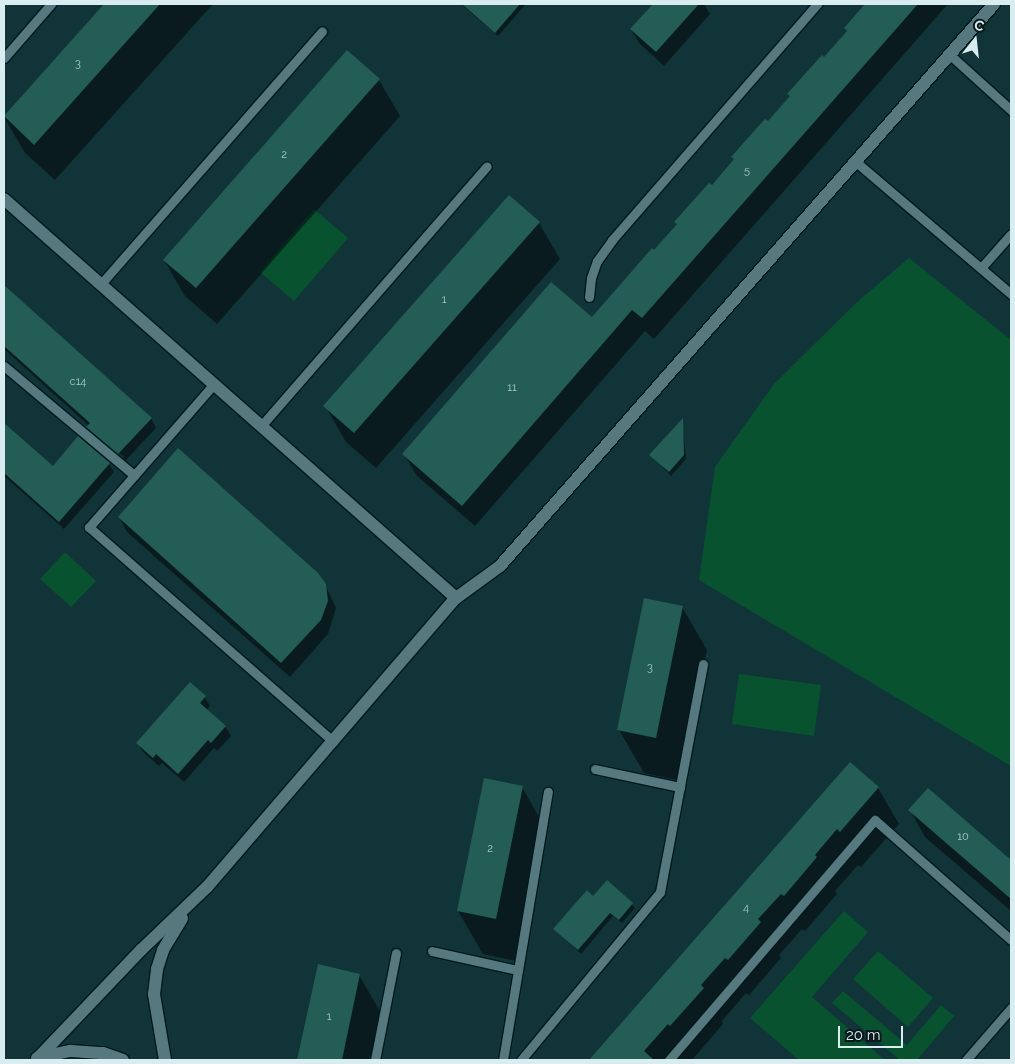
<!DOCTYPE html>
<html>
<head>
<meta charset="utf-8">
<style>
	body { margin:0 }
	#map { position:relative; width:1015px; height:1064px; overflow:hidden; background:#113439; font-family:Raleway,sans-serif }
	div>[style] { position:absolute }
	.green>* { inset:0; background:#09522f }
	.shadow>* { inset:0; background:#0007 }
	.building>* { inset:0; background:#235d55 }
	.roads { filter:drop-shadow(1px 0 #011a1e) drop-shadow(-1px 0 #011a1e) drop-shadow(0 1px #011a1e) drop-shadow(0 -1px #011a1e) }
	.lane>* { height:9px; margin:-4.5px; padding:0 4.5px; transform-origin:4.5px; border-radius:4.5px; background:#56797f }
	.street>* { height:12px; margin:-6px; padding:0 6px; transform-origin:6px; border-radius:6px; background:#56797f }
	.secondary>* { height:12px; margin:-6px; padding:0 6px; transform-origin:6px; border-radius:6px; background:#56797f }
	span { translate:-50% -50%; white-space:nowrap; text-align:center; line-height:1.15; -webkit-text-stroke:4.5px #0b191b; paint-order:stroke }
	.number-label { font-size:11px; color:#acc8c8 }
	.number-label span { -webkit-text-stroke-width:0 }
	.frame { position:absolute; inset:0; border:5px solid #d9ecef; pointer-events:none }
	.north { position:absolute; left:950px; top:15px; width:50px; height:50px; -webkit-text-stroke:4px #0b191b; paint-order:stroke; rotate:16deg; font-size:14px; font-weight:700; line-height:20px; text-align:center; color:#d9ecef }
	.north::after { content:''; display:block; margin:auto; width:18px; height:22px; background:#d9ecef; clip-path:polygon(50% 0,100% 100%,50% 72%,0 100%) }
	.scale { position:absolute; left:838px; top:1026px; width:65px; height:22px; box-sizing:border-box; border:2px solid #d9ecef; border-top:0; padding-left:6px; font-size:15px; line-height:18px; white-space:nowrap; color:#d9ecef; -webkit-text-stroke:4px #0b191b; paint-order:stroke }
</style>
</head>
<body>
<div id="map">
	<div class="green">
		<div style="clip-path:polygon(314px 209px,348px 238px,294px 301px,260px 272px)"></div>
		<div style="clip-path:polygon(909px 258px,1011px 340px,1011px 766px,699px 580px,715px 467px,774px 384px,856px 303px)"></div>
		<div style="clip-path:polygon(65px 552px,96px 581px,71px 607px,40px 579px)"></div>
		<div style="clip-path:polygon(739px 674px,821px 685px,814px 736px,732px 724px)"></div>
		<div style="clip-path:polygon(844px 911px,868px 932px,812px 997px,885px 1060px,799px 1060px,750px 1018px)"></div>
		<div style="clip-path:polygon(878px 951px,933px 998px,908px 1027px,853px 979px)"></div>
		<div style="clip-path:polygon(843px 991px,907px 1045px,941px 1005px,954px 1016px,917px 1060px,900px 1060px,832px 1003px)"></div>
	</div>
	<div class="shadow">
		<div style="clip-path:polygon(106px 4px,213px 4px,55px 180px,25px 153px,4px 117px)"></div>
		<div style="clip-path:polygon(461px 4px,526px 4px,498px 36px)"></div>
		<div style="clip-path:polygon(654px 4px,704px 4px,710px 14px,664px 66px,640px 44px,631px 30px)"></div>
		<div style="clip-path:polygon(867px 4px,948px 4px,654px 339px,645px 331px,475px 526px,416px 475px,404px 454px,592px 319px,654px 252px,678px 226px,676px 222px,712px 187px,735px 160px,733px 157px,768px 123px,847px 32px,845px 29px)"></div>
		<div style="clip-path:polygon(379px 80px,400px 116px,217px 324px,185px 296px,164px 260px)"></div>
		<div style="clip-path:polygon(509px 196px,539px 223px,560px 259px,376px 468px,346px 442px,325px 406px)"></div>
		<div style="clip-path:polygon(evenodd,4px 288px,151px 418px,156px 428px,124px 462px,93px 436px,89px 426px,4px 349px,4px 288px,94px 432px,124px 457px,122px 459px,94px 435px,94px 432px)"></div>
		<div style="clip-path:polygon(682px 420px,686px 459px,671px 476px,651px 455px)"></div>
		<div style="clip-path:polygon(4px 424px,53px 467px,78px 438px,109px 464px,114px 472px,64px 529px,4px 476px)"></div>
		<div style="clip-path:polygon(119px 517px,325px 584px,336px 608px,328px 634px,290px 677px,127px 532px)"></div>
		<div style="clip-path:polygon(682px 607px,707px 650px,681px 781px,644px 773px,619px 730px)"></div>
		<div style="clip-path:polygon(205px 697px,210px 706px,207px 710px,225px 726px,231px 736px,217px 751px,214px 748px,184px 782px,162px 763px,159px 766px,143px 752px,138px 743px)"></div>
		<div style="clip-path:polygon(850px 764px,878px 788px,899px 824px,861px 867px,858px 865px,835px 891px,837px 894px,805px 931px,802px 929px,779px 955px,781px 958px,749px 995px,746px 993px,722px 1021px,723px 1024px,692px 1060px,591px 1060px)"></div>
		<div style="clip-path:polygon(522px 787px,547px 831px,520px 962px,483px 954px,458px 911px)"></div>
		<div style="clip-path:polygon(928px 789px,1011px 861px,1011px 911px,925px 837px,910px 810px)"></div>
		<div style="clip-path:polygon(607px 882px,635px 908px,622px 923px,613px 916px,581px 954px,555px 929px,594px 897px)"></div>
		<div style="clip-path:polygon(319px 966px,359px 975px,384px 1018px,375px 1060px,299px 1060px)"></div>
	</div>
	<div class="building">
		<div style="clip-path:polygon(104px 4px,160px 4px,34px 145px,4px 116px)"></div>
		<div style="clip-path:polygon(462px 4px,520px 4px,495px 33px)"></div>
		<div style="clip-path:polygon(653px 4px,699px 4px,656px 52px,630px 29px)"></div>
		<div style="clip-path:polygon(865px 4px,918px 4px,642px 318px,632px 310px,462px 506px,402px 454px,551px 282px,592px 317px,652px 248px,654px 250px,677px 224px,674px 222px,709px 183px,712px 185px,734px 159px,731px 157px,765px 119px,768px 121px,790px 96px,787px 94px,822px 55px,824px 57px,847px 31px,844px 28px)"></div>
		<div style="clip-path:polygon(347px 50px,380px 79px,196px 288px,163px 260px)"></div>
		<div style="clip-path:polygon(509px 195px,540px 222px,354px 433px,323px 406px)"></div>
		<div style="clip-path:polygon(4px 285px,152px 418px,118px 454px,86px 427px,90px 423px,4px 346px)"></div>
		<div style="clip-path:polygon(683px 418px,684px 455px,669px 472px,649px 455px)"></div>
		<div style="clip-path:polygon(4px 423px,53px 466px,78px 436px,110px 463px,59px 522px,4px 473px)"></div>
		<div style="clip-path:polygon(178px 448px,318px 573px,326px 584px,328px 601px,321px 620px,281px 663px,118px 517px)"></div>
		<div style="clip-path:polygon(644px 598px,683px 606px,656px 738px,617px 730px)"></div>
		<div style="clip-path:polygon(190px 682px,206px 696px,200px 703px,226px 726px,211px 743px,208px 740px,178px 774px,156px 754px,153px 758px,136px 743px)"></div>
		<div style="clip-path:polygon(850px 762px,879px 787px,840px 832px,837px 829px,815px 855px,817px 857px,784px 896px,781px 894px,758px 919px,761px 922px,728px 960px,725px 958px,701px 985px,704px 988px,670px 1026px,668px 1024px,644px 1051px,654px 1060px,589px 1060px)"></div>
		<div style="clip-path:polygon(484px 778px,523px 786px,496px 919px,457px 911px)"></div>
		<div style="clip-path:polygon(928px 788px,1011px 860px,1011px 899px,908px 810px)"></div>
		<div style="clip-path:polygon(607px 880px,633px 903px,619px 920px,610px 913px,578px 950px,553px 929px,587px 890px,593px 896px)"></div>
		<div style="clip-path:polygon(318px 964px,360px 974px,342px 1060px,297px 1060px)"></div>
	</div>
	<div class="roads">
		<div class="lane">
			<div style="left:949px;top:54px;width:84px;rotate:42.1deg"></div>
			<div style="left:4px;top:58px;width:72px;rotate:-49deg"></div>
			<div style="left:856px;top:162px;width:204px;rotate:40.4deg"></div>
			<div style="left:981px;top:268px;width:45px;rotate:-48.6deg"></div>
			<div style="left:100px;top:285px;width:337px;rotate:-48.8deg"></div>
			<div style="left:589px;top:297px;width:19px;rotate:-84deg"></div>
			<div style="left:591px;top:278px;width:18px;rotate:-71deg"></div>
			<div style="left:597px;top:261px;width:26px;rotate:-54deg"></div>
			<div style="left:612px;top:240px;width:313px;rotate:-49deg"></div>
			<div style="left:4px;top:366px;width:170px;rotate:40deg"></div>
			<div style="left:213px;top:385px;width:189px;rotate:131.1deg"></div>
			<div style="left:89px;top:527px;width:325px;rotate:41.3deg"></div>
			<div style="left:261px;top:426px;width:344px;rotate:-49deg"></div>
			<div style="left:595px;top:769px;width:87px;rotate:12deg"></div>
			<div style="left:432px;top:951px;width:87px;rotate:12.6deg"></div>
			<div style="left:375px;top:1060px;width:109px;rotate:-78.9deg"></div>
			<div style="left:503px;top:1060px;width:272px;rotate:-80.5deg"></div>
			<div style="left:521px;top:1060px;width:218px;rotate:-50.4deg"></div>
			<div style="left:660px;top:892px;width:232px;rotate:-79.3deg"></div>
			<div style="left:669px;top:1060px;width:316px;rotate:-49.4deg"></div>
			<div style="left:875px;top:820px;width:181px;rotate:41.4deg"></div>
			<div style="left:966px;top:1060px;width:69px;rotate:-49.1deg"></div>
		</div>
		<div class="street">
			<div style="left:4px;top:199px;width:603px;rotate:41.44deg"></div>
		</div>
		<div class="secondary">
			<div style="left:39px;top:1057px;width:148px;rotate:-46.4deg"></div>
			<div style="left:141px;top:950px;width:91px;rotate:-43.7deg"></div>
			<div style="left:207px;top:887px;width:381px;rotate:-49.3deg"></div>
			<div style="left:456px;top:598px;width:54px;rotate:-36deg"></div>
			<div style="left:500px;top:566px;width:748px;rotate:-48.68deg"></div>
			<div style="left:37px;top:1058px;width:35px;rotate:-12deg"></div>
			<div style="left:71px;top:1051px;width:32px;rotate:4deg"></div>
			<div style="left:103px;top:1053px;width:21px;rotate:19deg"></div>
			<div style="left:165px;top:1060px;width:67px;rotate:-99.5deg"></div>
			<div style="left:154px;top:994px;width:25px;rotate:-83deg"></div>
			<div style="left:157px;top:969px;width:20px;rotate:-72deg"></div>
			<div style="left:163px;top:950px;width:37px;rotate:-59deg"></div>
		</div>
	</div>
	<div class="number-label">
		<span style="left:78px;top:64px">3</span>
		<span style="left:284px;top:155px">2</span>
		<span style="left:747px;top:171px">5</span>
		<span style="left:444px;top:300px">1</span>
		<span style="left:78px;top:382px">с14</span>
		<span style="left:512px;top:388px">11</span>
		<span style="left:650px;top:668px">3</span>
		<span style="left:963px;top:837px">10</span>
		<span style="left:490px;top:849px">2</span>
		<span style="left:746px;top:908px">4</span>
		<span style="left:329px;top:1017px">1</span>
	</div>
	<div class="frame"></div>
	<div class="north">С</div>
	<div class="scale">20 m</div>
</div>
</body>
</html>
